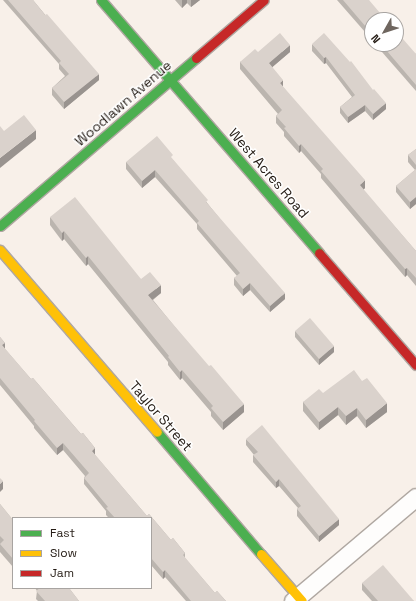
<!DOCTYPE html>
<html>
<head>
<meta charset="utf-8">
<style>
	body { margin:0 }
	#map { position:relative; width:416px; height:601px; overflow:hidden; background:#f8f0e9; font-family:"Space Grotesk",sans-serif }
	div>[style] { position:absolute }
	.roads { filter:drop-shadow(1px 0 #afa7a1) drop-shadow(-1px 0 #afa7a1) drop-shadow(0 1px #afa7a1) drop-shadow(0 -1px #afa7a1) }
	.street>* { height:17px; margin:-8.5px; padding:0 8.5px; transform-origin:8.5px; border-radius:8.5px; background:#fefdfc }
	.fast>* { height:9px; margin:-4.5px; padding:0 4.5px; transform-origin:4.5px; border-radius:4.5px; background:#4caf50 }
	.slow>* { height:9px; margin:-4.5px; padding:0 4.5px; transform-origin:4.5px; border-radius:4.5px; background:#ffc107 }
	.jam>* { height:9px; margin:-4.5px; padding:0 4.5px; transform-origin:4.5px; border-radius:4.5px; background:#c62828 }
	.wall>* { inset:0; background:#bbb5af }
	.shaded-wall>* { inset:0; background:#99938f }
	.building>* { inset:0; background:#dad2cc }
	span { translate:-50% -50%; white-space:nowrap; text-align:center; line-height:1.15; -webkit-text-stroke:3px #fff; paint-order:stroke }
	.street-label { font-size:14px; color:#251c15 }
	.legend { position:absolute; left:12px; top:517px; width:140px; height:72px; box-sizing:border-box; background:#fff; border:1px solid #a8a4a1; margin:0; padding:5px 7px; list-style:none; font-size:12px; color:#251c15 }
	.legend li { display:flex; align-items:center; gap:8px; height:20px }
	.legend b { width:20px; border:1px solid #a8a4a1 }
	.north { position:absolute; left:364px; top:12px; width:40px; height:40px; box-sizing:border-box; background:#fff; border:1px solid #a8a4a1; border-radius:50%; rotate:231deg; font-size:11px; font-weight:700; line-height:16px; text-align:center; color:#251c15 }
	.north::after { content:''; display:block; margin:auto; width:14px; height:18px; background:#6f665f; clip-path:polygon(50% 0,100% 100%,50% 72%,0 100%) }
</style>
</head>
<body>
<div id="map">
	<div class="roads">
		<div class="street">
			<div style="left:293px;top:601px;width:161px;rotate:-40.2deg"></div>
		</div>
		<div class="fast">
			<div style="left:101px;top:0;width:334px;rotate:49.2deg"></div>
			<div style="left:0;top:226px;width:258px;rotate:-40.6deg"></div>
			<div style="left:157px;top:432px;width:160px;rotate:49.6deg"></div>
		</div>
		<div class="slow">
			<div style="left:0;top:250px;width:240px;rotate:49.2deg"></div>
			<div style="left:261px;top:554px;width:62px;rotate:48.9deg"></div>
		</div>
		<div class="jam">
			<div style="left:196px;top:58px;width:89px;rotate:-40.5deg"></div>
			<div style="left:319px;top:253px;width:148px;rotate:49.1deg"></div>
		</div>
	</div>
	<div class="wall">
		<div style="clip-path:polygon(3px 0,33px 0,99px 80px,64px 109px,52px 95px,52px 88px,65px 76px,59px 69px,59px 64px)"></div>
		<div style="clip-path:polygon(175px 0,200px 0,191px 7px,187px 3px,182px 8px)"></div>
		<div style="clip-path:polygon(337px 0,369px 0,372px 20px,372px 40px)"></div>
		<div style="clip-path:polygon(312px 44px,386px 109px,373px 120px,365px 111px,348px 123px,340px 113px,340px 107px,352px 97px,326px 63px,324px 64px,312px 51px)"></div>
		<div style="clip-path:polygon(375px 44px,396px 44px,416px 54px,416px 91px)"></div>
		<div style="clip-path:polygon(258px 52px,290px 52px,272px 67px,283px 87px,365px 188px,363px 190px,416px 251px,416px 286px,407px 275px,405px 277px,321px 178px,321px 174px,301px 151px,299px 153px,284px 136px,284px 132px,276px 123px,276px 116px,278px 114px,240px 69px,240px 62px)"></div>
		<div style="clip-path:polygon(416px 149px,416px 204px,410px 209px,396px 192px,396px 186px,415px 170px,408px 162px,408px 155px)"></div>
		<div style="clip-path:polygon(173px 160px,208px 204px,285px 299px,270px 312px,250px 290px,243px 296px,234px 285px,234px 278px,237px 276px,197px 229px,197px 224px,155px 177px,142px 188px,126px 169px,126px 162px)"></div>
		<div style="clip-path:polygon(50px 217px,161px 293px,153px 300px,244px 412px,223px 430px,211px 416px,211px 412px,182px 378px,180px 380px,168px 365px,168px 362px,88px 264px,86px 266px,64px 239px,62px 241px,50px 225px)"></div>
		<div style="clip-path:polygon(295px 331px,334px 352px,319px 365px,295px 337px)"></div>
		<div style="clip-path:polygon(0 337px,5px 343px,5px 349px,31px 379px,33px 378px,81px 434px,83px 433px,95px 448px,95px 455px,147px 516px,149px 514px,171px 540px,173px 538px,185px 553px,185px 558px,215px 593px,217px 591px,226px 601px,186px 601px,165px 577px,163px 579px,151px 565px,151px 518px,109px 518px,106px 515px,106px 511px,84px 484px,84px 478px,85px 476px,63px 450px,57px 455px,34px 428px,34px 426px,0 385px)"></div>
		<div style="clip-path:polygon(323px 393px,387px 412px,366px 428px,357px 416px,346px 425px,338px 415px,319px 430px,303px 411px,303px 402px)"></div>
		<div style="clip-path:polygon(246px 439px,339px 525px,319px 542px,297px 516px,297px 509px,298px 508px,279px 486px,276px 488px,253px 462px,253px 455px,254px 455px,246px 445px)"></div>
		<div style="clip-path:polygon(0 504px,13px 520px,13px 567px,0 552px)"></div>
		<div style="clip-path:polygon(362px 583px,414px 601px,372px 601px,362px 590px)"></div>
		<div style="clip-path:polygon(35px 588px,69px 588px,79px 601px,38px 601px,36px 599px,37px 591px)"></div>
	</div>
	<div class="shaded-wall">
		<div style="clip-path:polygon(182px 0,187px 0,187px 3px,182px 8px)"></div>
		<div style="clip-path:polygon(191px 0,200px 0,191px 7px)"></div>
		<div style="clip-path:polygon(290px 45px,290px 52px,269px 70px,269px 63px)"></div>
		<div style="clip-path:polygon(326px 57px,326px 63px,324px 64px,324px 58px)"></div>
		<div style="clip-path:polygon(99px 74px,99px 80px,64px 109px,64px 102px)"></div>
		<div style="clip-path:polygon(283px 80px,283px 87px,280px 83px)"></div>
		<div style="clip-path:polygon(386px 103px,386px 109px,373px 120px,373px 114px)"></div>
		<div style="clip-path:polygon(365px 105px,365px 111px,348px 123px,348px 117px)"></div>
		<div style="clip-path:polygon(36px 130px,36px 139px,0 168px,0 158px)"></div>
		<div style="clip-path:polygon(301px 144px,301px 151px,299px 153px,299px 146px)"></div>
		<div style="clip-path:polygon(155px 170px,155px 177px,142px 188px,142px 181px)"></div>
		<div style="clip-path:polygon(365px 180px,365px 188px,360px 193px,360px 185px)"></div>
		<div style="clip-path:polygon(416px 197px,416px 204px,410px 209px,410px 202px)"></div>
		<div style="clip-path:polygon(64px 231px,64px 239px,62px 241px,62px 233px)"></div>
		<div style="clip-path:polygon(88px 256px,88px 264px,86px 266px,86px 258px)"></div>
		<div style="clip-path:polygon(407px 268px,407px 275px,405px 277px,405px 269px)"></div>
		<div style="clip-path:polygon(250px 283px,250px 290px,243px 296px,243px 289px)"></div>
		<div style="clip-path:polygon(161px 285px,161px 293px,148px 303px,148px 295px)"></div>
		<div style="clip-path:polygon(285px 293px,285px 299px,270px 312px,270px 306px)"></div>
		<div style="clip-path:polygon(5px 343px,5px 349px,2px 345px)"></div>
		<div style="clip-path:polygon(334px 346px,334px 352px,319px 365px,319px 359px)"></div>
		<div style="clip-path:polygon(182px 370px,182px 378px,180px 380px,180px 372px)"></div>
		<div style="clip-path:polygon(387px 403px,387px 412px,366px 428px,366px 420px)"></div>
		<div style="clip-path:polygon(244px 404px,244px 412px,223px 430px,223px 422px)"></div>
		<div style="clip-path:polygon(338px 407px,338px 415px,319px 430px,319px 422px)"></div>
		<div style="clip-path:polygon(357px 408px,357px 416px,346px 425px,346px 416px)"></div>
		<div style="clip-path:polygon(63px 443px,63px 450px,57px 455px,57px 448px)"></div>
		<div style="clip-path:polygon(95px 448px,95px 454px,92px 457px,92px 451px)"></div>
		<div style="clip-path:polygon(279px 479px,279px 486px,276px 488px,276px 482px)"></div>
		<div style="clip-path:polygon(3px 481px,3px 489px,0 492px,0 484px)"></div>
		<div style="clip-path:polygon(339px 519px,339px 525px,319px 542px,319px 536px)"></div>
		<div style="clip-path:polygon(165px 570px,165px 577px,163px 579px,163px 572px)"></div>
	</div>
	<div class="building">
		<div style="clip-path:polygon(8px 0,33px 0,45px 15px,47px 14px,99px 74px,64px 102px,52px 88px,69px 74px,59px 63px,61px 61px)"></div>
		<div style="clip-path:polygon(343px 0,369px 0,386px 20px,372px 20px,372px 34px)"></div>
		<div style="clip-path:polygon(396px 31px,416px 54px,416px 85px,381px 44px,396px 44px)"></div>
		<div style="clip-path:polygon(280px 33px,290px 45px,269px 63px,283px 80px,280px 83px,365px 180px,360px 185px,416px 251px,416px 278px,407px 268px,405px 269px,321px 171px,323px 169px,301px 144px,299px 146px,284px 128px,286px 127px,276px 116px,282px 110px,240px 62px,255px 49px,258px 52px)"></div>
		<div style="clip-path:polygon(324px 33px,350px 62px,351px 61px,373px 90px,374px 89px,386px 103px,373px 114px,365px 105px,348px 117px,340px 107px,355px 95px,326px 57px,324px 58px,312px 44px)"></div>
		<div style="clip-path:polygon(24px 115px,36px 130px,0 158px,0 126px,4px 131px)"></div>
		<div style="clip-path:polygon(157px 136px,173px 155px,171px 157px,208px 200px,206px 202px,285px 293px,270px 306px,250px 283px,243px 289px,234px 278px,240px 273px,197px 223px,199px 221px,155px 170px,142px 181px,126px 162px)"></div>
		<div style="clip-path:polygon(416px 149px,416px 165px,408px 155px)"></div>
		<div style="clip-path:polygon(416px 169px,416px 197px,410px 202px,396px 186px)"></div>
		<div style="clip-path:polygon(75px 197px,141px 279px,150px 272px,161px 285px,148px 295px,209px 366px,211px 365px,244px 404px,223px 422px,211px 408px,213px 406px,182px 370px,180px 372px,168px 357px,169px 356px,88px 256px,86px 258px,64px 231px,62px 233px,50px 217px)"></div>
		<div style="clip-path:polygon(310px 318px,334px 346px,319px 359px,295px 331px)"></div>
		<div style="clip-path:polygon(0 337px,5px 343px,2px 345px,31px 379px,33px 378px,81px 434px,83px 433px,95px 448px,92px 451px,147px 516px,149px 514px,171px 540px,173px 538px,185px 553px,183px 555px,215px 593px,217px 591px,226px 601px,191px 601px,165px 570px,163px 572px,151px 558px,151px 518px,115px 518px,106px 508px,108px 507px,84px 478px,89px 473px,63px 443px,57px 448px,34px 421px,35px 420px,0 378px)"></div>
		<div style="clip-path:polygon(354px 370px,362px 381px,367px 378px,387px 403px,366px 420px,357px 408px,346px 416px,338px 407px,319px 422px,303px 402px,319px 389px,323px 393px)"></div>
		<div style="clip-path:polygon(262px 425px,339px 519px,319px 536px,297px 509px,301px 506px,279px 479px,276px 482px,253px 455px,258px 452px,246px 439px)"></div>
		<div style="clip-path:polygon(0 478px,3px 481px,0 484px)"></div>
		<div style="clip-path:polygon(0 504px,13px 520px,13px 559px,0 544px,4px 540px,0 536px)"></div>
		<div style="clip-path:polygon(383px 565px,414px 601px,378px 601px,362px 583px)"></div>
		<div style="clip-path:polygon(40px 588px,69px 588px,79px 601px,45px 601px,36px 591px)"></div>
	</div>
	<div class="street-label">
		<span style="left:123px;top:103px;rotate:-41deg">Woodlawn Avenue</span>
		<span style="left:269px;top:173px;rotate:49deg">West Acres Road</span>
		<span style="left:161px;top:416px;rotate:49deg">Taylor Street</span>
	</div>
	<ul class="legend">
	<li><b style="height:5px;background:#4caf50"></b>Fast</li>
	<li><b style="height:5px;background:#ffc107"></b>Slow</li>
	<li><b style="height:5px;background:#c62828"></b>Jam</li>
	</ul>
	<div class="north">N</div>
</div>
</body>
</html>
